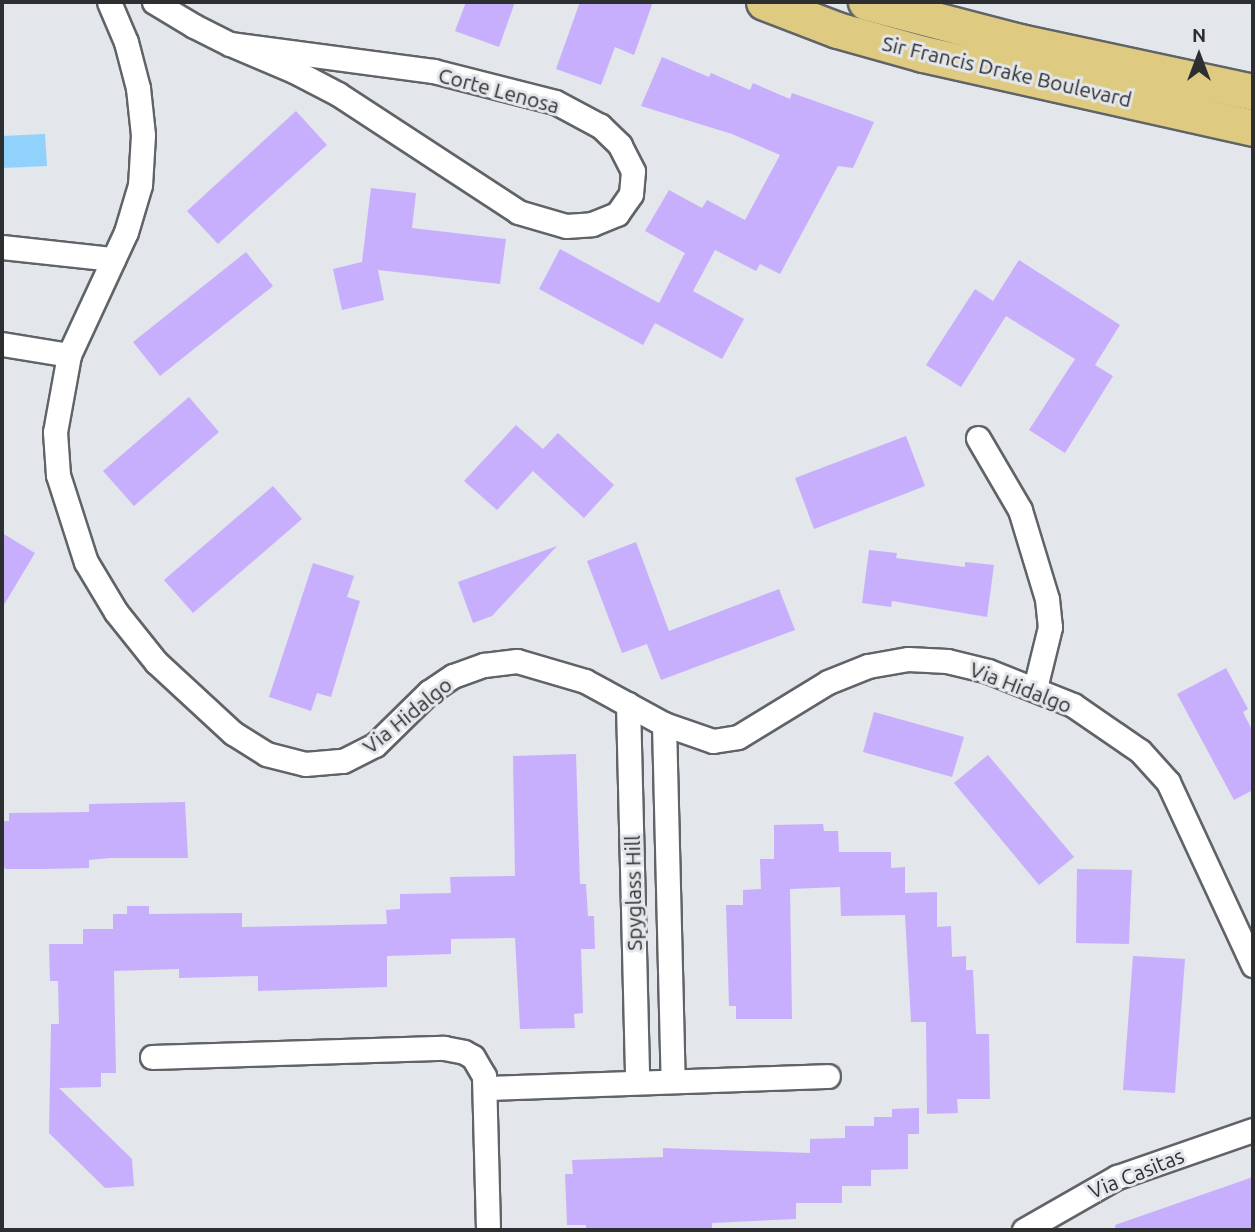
<!DOCTYPE html>
<html>
<head>
<meta charset="utf-8">
<style>
	body { margin:0 }
	#map { position:relative; width:1255px; height:1232px; overflow:hidden; background:#e3e6ea; font-family:Ubuntu,sans-serif }
	div>[style] { position:absolute }
	.water>* { inset:0; background:#91d2fd }
	.building>* { inset:0; background:#c8affd }
	.roads { filter:drop-shadow(2px 0 #606367) drop-shadow(-2px 0 #606367) drop-shadow(0 2px #606367) drop-shadow(0 -2px #606367) }
	.street>* { height:23px; margin:-11.5px; padding:0 11.5px; transform-origin:11.5px; border-radius:11.5px; background:#fff }
	.primary>* { height:35px; margin:-17.5px; padding:0 17.5px; transform-origin:17.5px; border-radius:17.5px; background:#deca81 }
	span { translate:-50% -50%; white-space:nowrap; text-align:center; line-height:1.15; -webkit-text-stroke:6px #e3e6ea; paint-order:stroke }
	.street-label { font-size:21px; color:#2d2e30 }
	.frame { position:absolute; inset:0; border:4px solid #2d2e30; pointer-events:none }
	.north { position:absolute; left:1164px; top:21px; width:70px; height:70px; -webkit-text-stroke:5px #e3e6ea; paint-order:stroke; rotate:0deg; font-size:19px; font-weight:700; line-height:28px; text-align:center; color:#2d2e30 }
	.north::after { content:''; display:block; margin:auto; width:24px; height:32px; background:#2d2e30; clip-path:polygon(50% 0,100% 100%,50% 72%,0 100%) }
</style>
</head>
<body>
<div id="map">
	<div class="water">
		<div style="clip-path:polygon(45px 134px,47px 166px,2px 168px,2px 136px)"></div>
	</div>
	<div class="building">
		<div style="clip-path:polygon(466px 2px,515px 2px,499px 47px,455px 31px)"></div>
		<div style="clip-path:polygon(580px 2px,653px 2px,634px 55px,615px 47px,601px 85px,556px 69px)"></div>
		<div style="clip-path:polygon(662px 57px,709px 77px,711px 73px,750px 90px,753px 83px,790px 99px,792px 93px,874px 122px,853px 168px,838px 166px,780px 274px,760px 264px,756px 271px,715px 250px,693px 291px,744px 319px,722px 359px,655px 323px,643px 345px,539px 289px,560px 249px,659px 303px,685px 253px,645px 231px,669px 190px,702px 208px,707px 200px,745px 220px,780px 155px,732px 134px,641px 106px)"></div>
		<div style="clip-path:polygon(296px 111px,327px 145px,218px 244px,187px 211px)"></div>
		<div style="clip-path:polygon(371px 188px,416px 193px,412px 228px,506px 239px,500px 284px,378px 270px,384px 300px,342px 310px,333px 269px,362px 262px)"></div>
		<div style="clip-path:polygon(246px 252px,273px 286px,160px 376px,133px 342px)"></div>
		<div style="clip-path:polygon(1019px 260px,1120px 325px,1095px 365px,1113px 376px,1065px 453px,1029px 430px,1075px 359px,1006px 316px,961px 387px,926px 365px,975px 289px,993px 301px)"></div>
		<div style="clip-path:polygon(189px 397px,219px 432px,134px 506px,103px 471px)"></div>
		<div style="clip-path:polygon(516px 425px,543px 449px,558px 433px,614px 485px,584px 518px,533px 471px,497px 510px,464px 481px)"></div>
		<div style="clip-path:polygon(906px 436px,925px 486px,814px 529px,795px 478px)"></div>
		<div style="clip-path:polygon(273px 486px,302px 519px,193px 613px,164px 580px)"></div>
		<div style="clip-path:polygon(2px 533px,35px 553px,2px 608px)"></div>
		<div style="clip-path:polygon(636px 542px,669px 631px,779px 589px,795px 630px,661px 680px,647px 644px,622px 653px,587px 561px)"></div>
		<div style="clip-path:polygon(557px 546px,492px 616px,473px 623px,458px 582px)"></div>
		<div style="clip-path:polygon(869px 550px,897px 553px,896px 558px,965px 567px,965px 562px,994px 565px,987px 617px,892px 601px,891px 607px,862px 603px)"></div>
		<div style="clip-path:polygon(313px 563px,354px 576px,347px 597px,360px 601px,331px 697px,317px 693px,311px 711px,269px 697px)"></div>
		<div style="clip-path:polygon(1226px 668px,1248px 709px,1243px 712px,1253px 732px,1253px 790px,1234px 800px,1177px 694px)"></div>
		<div style="clip-path:polygon(874px 712px,964px 737px,952px 777px,863px 752px)"></div>
		<div style="clip-path:polygon(576px 754px,580px 884px,586px 884px,588px 916px,594px 916px,595px 949px,581px 949px,583px 1013px,574px 1014px,575px 1028px,520px 1029px,515px 938px,451px 939px,451px 954px,387px 956px,387px 987px,258px 991px,258px 976px,179px 978px,179px 969px,114px 971px,116px 1073px,101px 1073px,101px 1087px,59px 1088px,132px 1159px,134px 1186px,105px 1188px,49px 1133px,51px 1024px,59px 1024px,58px 981px,50px 981px,49px 944px,83px 944px,83px 929px,113px 929px,113px 914px,127px 914px,127px 906px,149px 906px,149px 914px,242px 913px,242px 927px,387px 924px,386px 910px,400px 909px,400px 894px,451px 893px,450px 877px,515px 876px,513px 756px)"></div>
		<div style="clip-path:polygon(988px 755px,1074px 857px,1039px 885px,954px 783px)"></div>
		<div style="clip-path:polygon(185px 802px,188px 858px,110px 858px,89px 860px,89px 868px,45px 869px,5px 869px,2px 861px,2px 821px,9px 821px,9px 813px,89px 812px,89px 804px)"></div>
		<div style="clip-path:polygon(823px 824px,824px 831px,838px 831px,839px 852px,891px 852px,891px 868px,905px 867px,905px 893px,937px 892px,937px 927px,951px 926px,952px 957px,966px 956px,966px 970px,973px 970px,976px 1034px,989px 1034px,990px 1099px,957px 1099px,958px 1113px,927px 1114px,926px 1022px,911px 1022px,905px 915px,841px 916px,840px 887px,790px 889px,792px 1019px,736px 1019px,736px 1006px,729px 1006px,726px 905px,743px 905px,743px 890px,761px 889px,760px 859px,774px 859px,774px 825px)"></div>
		<div style="clip-path:polygon(1077px 869px,1132px 870px,1129px 944px,1076px 943px)"></div>
		<div style="clip-path:polygon(1133px 956px,1185px 959px,1175px 1093px,1123px 1090px)"></div>
		<div style="clip-path:polygon(919px 1108px,919px 1134px,908px 1134px,908px 1169px,871px 1170px,871px 1186px,842px 1186px,842px 1203px,796px 1203px,796px 1219px,712px 1223px,712px 1230px,586px 1230px,586px 1225px,567px 1225px,565px 1174px,573px 1174px,572px 1160px,663px 1157px,663px 1148px,810px 1153px,810px 1139px,845px 1138px,845px 1126px,874px 1126px,874px 1117px,892px 1117px,892px 1109px)"></div>
		<div style="clip-path:polygon(1253px 1177px,1253px 1230px,1116px 1230px,1115px 1225px)"></div>
	</div>
	<div class="roads">
		<div class="street">
			<div style="left:109px;top:2px;width:43px;rotate:67deg"></div>
			<div style="left:126px;top:42px;width:48px;rotate:75.4deg"></div>
			<div style="left:138px;top:88px;width:47px;rotate:83.9deg"></div>
			<div style="left:143px;top:135px;width:50px;rotate:93.4deg"></div>
			<div style="left:140px;top:185px;width:49px;rotate:106.6deg"></div>
			<div style="left:126px;top:232px;width:136px;rotate:114.9deg"></div>
			<div style="left:69px;top:355px;width:78px;rotate:100.3deg"></div>
			<div style="left:55px;top:432px;width:43px;rotate:86deg"></div>
			<div style="left:58px;top:475px;width:91px;rotate:72.2deg"></div>
			<div style="left:86px;top:562px;width:58px;rotate:59deg"></div>
			<div style="left:116px;top:612px;width:64px;rotate:51.3deg"></div>
			<div style="left:156px;top:662px;width:105px;rotate:42.7deg"></div>
			<div style="left:233px;top:733px;width:39px;rotate:32deg"></div>
			<div style="left:266px;top:754px;width:40px;rotate:14.4deg"></div>
			<div style="left:305px;top:764px;width:38px;rotate:-5deg"></div>
			<div style="left:343px;top:761px;width:36px;rotate:-27deg"></div>
			<div style="left:375px;top:745px;width:76px;rotate:-44.5deg"></div>
			<div style="left:429px;top:692px;width:29px;rotate:-34deg"></div>
			<div style="left:453px;top:676px;width:33px;rotate:-20deg"></div>
			<div style="left:484px;top:665px;width:33px;rotate:-7deg"></div>
			<div style="left:517px;top:661px;width:71px;rotate:16.4deg"></div>
			<div style="left:585px;top:681px;width:90px;rotate:28.6deg"></div>
			<div style="left:664px;top:724px;width:52px;rotate:19.1deg"></div>
			<div style="left:713px;top:741px;width:25px;rotate:-9deg"></div>
			<div style="left:738px;top:737px;width:105px;rotate:-31.4deg"></div>
			<div style="left:828px;top:682px;width:43px;rotate:-21.8deg"></div>
			<div style="left:868px;top:666px;width:41px;rotate:-9.9deg"></div>
			<div style="left:908px;top:659px;width:39px;rotate:3deg"></div>
			<div style="left:947px;top:661px;width:42px;rotate:13.7deg"></div>
			<div style="left:988px;top:671px;width:92px;rotate:21.8deg"></div>
			<div style="left:1073px;top:705px;width:81px;rotate:34.5deg"></div>
			<div style="left:1140px;top:751px;width:42px;rotate:47.9deg"></div>
			<div style="left:1168px;top:782px;width:202px;rotate:65.1deg"></div>
			<div style="left:154px;top:2px;width:47px;rotate:31deg"></div>
			<div style="left:194px;top:26px;width:40px;rotate:26.6deg"></div>
			<div style="left:230px;top:44px;width:69px;rotate:22.9deg"></div>
			<div style="left:294px;top:71px;width:50px;rotate:27.6deg"></div>
			<div style="left:338px;top:94px;width:215px;rotate:33.2deg"></div>
			<div style="left:518px;top:212px;width:50px;rotate:16.3deg"></div>
			<div style="left:566px;top:226px;width:26px;rotate:-4deg"></div>
			<div style="left:592px;top:224px;width:27px;rotate:-22deg"></div>
			<div style="left:617px;top:214px;width:24px;rotate:-55deg"></div>
			<div style="left:631px;top:194px;width:23px;rotate:-85deg"></div>
			<div style="left:633px;top:171px;width:29px;rotate:-117deg"></div>
			<div style="left:620px;top:145px;width:28px;rotate:-136deg"></div>
			<div style="left:600px;top:126px;width:51px;rotate:-151.9deg"></div>
			<div style="left:555px;top:102px;width:126px;rotate:-165.7deg"></div>
			<div style="left:433px;top:71px;width:205px;rotate:-172.4deg"></div>
			<div style="left:2px;top:247px;width:112px;rotate:6.2deg"></div>
			<div style="left:2px;top:344px;width:68px;rotate:9.3deg"></div>
			<div style="left:978px;top:438px;width:83px;rotate:59.7deg"></div>
			<div style="left:1020px;top:510px;width:93px;rotate:73.1deg"></div>
			<div style="left:1047px;top:599px;width:28px;rotate:84deg"></div>
			<div style="left:1050px;top:627px;width:63px;rotate:103.8deg"></div>
			<div style="left:628px;top:704px;width:378px;rotate:88.6deg"></div>
			<div style="left:664px;top:724px;width:357px;rotate:88.6deg"></div>
			<div style="left:152px;top:1057px;width:292px;rotate:-1.8deg"></div>
			<div style="left:444px;top:1048px;width:20px;rotate:11deg"></div>
			<div style="left:464px;top:1052px;width:10px;rotate:29deg"></div>
			<div style="left:473px;top:1057px;width:22px;rotate:60deg"></div>
			<div style="left:484px;top:1076px;width:154px;rotate:88.5deg"></div>
			<div style="left:485px;top:1088px;width:343px;rotate:-2deg"></div>
			<div style="left:1024px;top:1230px;width:107px;rotate:-29.7deg"></div>
			<div style="left:1117px;top:1177px;width:144px;rotate:-19.1deg"></div>
		</div>
		<div class="primary">
			<div style="left:764px;top:2px;width:78px;rotate:21deg"></div>
			<div style="left:837px;top:30px;width:89px;rotate:15.6deg"></div>
			<div style="left:923px;top:54px;width:338px;rotate:12.6deg"></div>
			<div style="left:866px;top:2px;width:159px;rotate:14.6deg"></div>
			<div style="left:1020px;top:42px;width:238px;rotate:12.1deg"></div>
		</div>
	</div>
	<div class="street-label">
		<span style="left:1007px;top:71px;rotate:13deg">Sir Francis Drake Boulevard</span>
		<span style="left:499px;top:90px;rotate:15deg">Corte Lenosa</span>
		<span style="left:1021px;top:687px;rotate:21deg">Via Hidalgo</span>
		<span style="left:407px;top:715px;rotate:-39deg">Via Hidalgo</span>
		<span style="left:633px;top:893px;rotate:-91deg">Spyglass Hill</span>
		<span style="left:1136px;top:1173px;rotate:-22deg">Via Casitas</span>
	</div>
	<div class="frame"></div>
	<div class="north">N</div>
</div>
</body>
</html>
